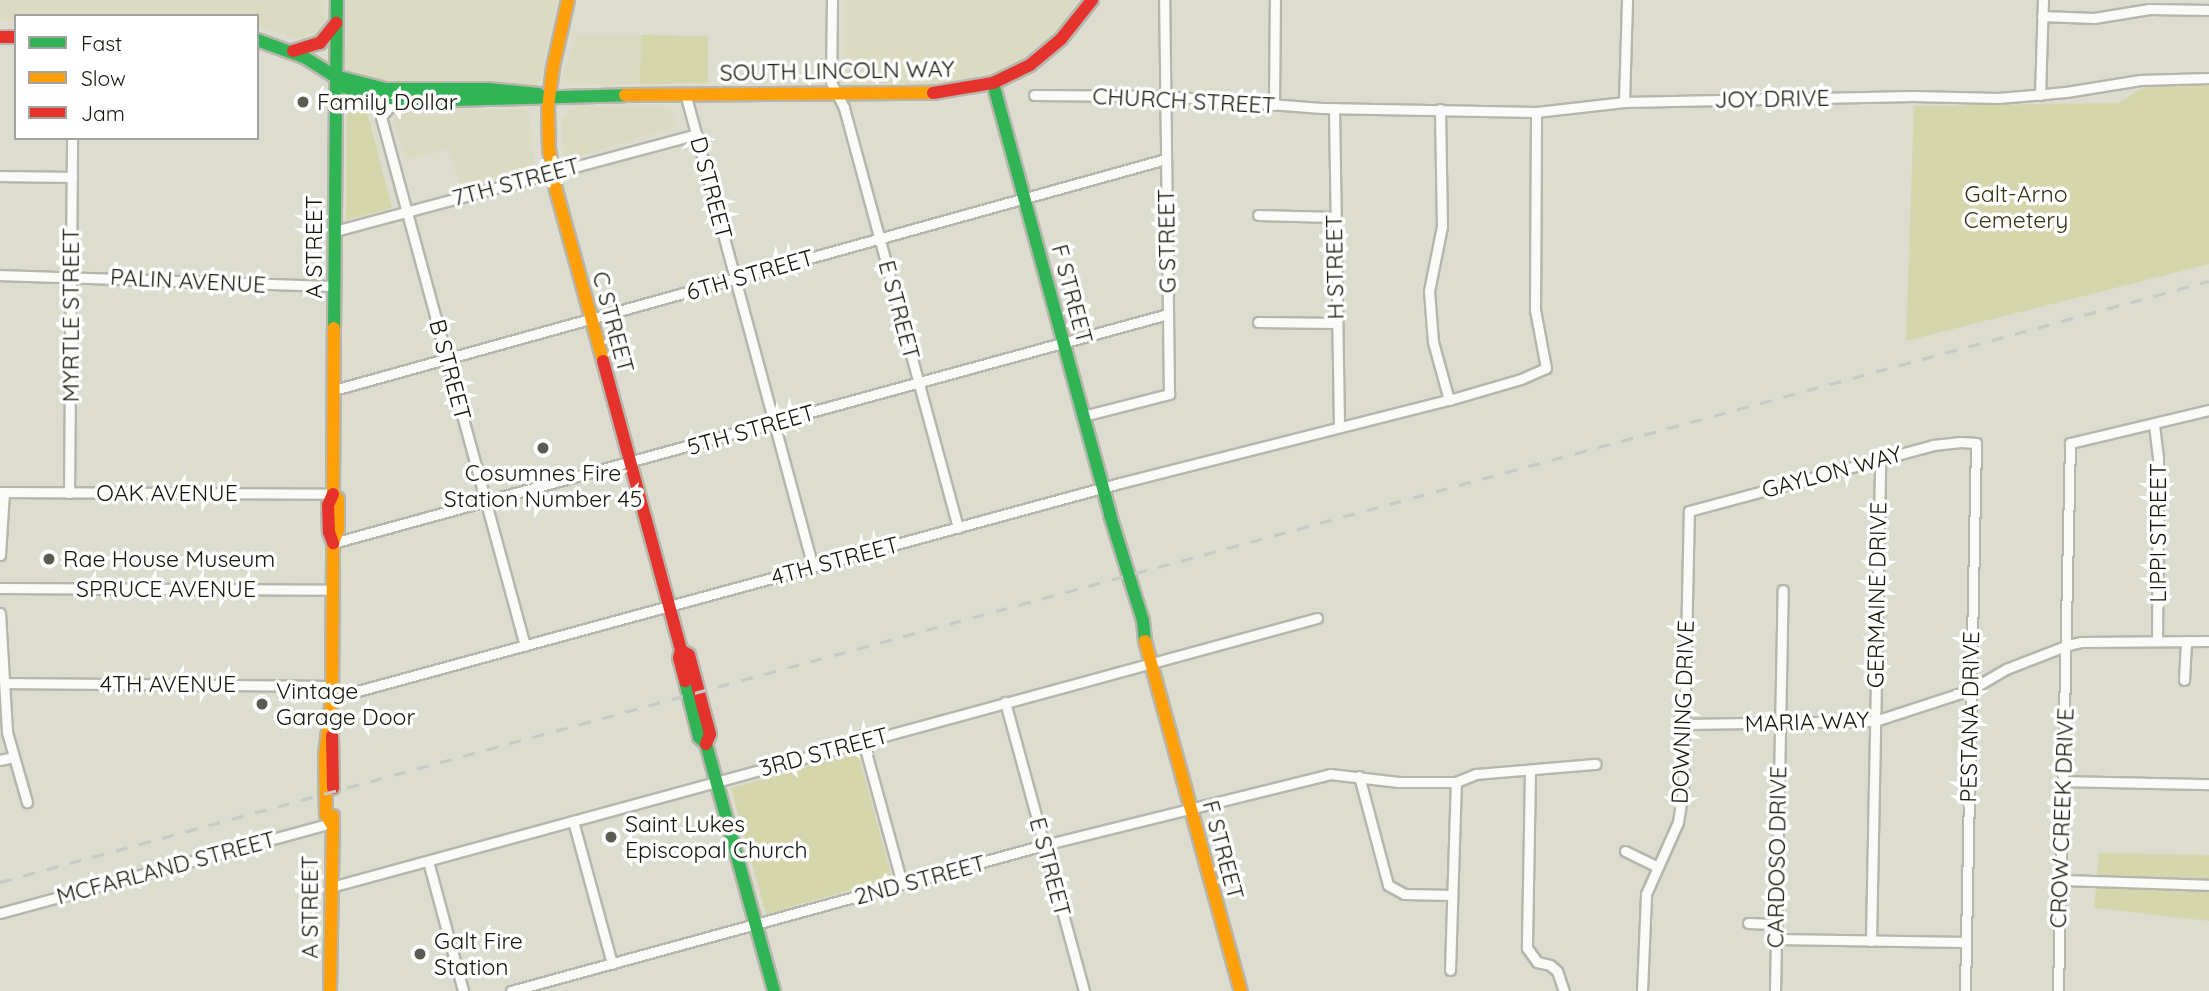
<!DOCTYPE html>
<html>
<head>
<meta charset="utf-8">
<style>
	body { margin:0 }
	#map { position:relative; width:2209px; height:991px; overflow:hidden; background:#dcdccf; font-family:Quicksand,sans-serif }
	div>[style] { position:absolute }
	.built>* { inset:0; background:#dbdbc3 }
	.green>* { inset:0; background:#d6d6ad }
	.roads { filter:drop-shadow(2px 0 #b6b6ac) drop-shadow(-2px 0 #b6b6ac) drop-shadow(0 2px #b6b6ac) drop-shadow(0 -2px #b6b6ac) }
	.street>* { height:9px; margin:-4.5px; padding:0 4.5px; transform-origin:4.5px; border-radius:4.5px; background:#fafaf8 }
	.fast>* { height:12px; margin:-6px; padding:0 6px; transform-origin:6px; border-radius:6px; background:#30b455 }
	.slow>* { height:12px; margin:-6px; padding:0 6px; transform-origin:6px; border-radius:6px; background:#ff9f0a }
	.jam>* { height:12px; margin:-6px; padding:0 6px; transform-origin:6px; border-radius:6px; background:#e5322d }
	.rail>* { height:2.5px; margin-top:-1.25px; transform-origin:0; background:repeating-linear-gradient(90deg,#c9c9c5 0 12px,transparent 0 24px) }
	.dots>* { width:19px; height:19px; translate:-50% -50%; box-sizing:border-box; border:4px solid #fff; border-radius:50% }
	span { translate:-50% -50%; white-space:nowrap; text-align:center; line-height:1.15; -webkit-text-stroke:7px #fff; paint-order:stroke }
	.street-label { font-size:23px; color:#16160d }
	.poi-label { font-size:23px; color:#16160d }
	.left { translate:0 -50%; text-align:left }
	.park-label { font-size:23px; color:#343210 }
	.legend { position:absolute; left:14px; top:14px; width:245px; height:126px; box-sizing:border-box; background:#fff; border:2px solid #a2a29e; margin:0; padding:9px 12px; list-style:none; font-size:21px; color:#16160d }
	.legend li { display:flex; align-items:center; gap:14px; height:35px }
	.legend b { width:35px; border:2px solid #a2a29e }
</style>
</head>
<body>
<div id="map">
	<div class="built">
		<div style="clip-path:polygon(0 0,325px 0,325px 22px,314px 38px,302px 40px,257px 27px,257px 16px,16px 16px,16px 21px,0 21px)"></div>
		<div style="clip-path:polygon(346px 0,557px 0,540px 81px,533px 88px,376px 83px,352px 75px,345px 66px)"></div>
		<div style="clip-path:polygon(843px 0,1078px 0,1057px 29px,1021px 60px,977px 80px,934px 87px,851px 86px,843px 78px)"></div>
		<div style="clip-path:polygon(577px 34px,641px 35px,640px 84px,568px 84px,563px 73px)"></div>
		<div style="clip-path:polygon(577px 106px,670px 107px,677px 127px,567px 159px,564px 158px,561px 117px)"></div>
		<div style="clip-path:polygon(525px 109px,530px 117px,534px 166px,460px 186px,448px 149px,406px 160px,393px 119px,400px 110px)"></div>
	</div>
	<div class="green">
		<div style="clip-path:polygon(641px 35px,708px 36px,708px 83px,640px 84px)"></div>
		<div style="clip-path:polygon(2209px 85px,2209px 264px,1906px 341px,1914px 106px,2118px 103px,2145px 87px)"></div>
		<div style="clip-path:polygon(365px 104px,392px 208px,346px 220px,347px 108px)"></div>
		<div style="clip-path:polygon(858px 753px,892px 878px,766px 914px,731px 788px)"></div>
		<div style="clip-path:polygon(2099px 853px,2209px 855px,2209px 921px,2094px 908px)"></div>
	</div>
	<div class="roads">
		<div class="street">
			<div style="left:832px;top:0;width:82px;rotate:90.7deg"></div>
			<div style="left:831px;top:82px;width:29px;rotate:63deg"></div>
			<div style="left:844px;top:108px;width:435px;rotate:74.8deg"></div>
			<div style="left:2042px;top:16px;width:52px;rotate:2.2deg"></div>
			<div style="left:2094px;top:18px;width:56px;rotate:-9.3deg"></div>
			<div style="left:2149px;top:9px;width:60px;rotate:1deg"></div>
			<div style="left:685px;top:93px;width:491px;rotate:74.9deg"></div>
			<div style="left:1034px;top:95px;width:131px;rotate:0.4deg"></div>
			<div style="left:1165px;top:96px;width:157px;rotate:4.4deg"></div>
			<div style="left:1322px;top:108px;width:214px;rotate:1.1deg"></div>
			<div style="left:1536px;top:112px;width:89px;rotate:-6.5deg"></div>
			<div style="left:1624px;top:102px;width:289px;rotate:-1.2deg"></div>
			<div style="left:1913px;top:96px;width:85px;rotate:1.3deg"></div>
			<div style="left:1998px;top:98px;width:68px;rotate:-5deg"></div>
			<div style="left:2066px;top:92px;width:75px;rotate:-9.2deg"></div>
			<div style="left:2140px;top:80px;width:69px;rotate:-1.7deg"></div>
			<div style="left:2040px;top:95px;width:95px;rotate:-88.2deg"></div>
			<div style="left:396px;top:99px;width:23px;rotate:130deg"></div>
			<div style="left:381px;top:117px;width:548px;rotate:74.77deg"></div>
			<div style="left:1624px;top:102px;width:102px;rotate:-88.3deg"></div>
			<div style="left:1274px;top:105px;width:105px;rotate:-89.5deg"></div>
			<div style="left:1334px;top:108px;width:318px;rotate:89.1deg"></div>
			<div style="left:0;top:176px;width:72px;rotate:0.8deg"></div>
			<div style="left:1258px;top:215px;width:77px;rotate:1.5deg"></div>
			<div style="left:335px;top:231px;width:374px;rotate:-15deg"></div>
			<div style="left:0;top:275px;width:335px;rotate:1.9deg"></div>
			<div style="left:1258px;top:322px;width:78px;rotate:0.7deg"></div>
			<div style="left:334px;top:390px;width:863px;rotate:-15.52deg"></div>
			<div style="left:1449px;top:400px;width:75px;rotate:-16.3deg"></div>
			<div style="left:1521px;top:379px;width:27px;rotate:-24deg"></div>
			<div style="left:1546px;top:368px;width:59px;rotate:-100.7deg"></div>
			<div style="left:1535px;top:310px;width:198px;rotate:-89.7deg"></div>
			<div style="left:1083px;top:416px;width:89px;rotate:-14.3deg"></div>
			<div style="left:1169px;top:394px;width:394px;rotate:-90.7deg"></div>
			<div style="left:2154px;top:425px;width:33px;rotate:83deg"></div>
			<div style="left:2158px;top:458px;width:183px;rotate:90.3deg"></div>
			<div style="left:0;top:492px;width:333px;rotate:0.3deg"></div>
			<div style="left:69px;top:493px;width:355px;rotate:-89.5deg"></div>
			<div style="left:333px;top:543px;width:866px;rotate:-15.34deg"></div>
			<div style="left:0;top:555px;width:63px;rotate:-86.4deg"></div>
			<div style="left:0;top:588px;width:333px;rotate:0.3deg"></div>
			<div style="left:0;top:613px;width:119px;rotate:86.6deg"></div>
			<div style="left:7px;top:732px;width:73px;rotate:74.1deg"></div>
			<div style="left:2184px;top:680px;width:39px;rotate:-87deg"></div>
			<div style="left:5px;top:683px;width:327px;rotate:0.5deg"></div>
			<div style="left:332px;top:698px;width:817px;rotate:-15.26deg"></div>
			<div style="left:1120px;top:483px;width:339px;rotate:-14.2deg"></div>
			<div style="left:1449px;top:400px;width:60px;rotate:-105.4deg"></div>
			<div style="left:1433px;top:342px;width:51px;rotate:-94.5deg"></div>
			<div style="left:1429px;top:291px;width:66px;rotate:-78.7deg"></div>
			<div style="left:1442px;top:226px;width:117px;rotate:-91deg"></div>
			<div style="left:1005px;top:702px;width:300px;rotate:74.7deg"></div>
			<div style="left:1685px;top:724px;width:190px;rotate:-0.9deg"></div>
			<div style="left:1875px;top:721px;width:100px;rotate:-18.1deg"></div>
			<div style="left:1970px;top:690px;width:42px;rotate:-30.3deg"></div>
			<div style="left:2006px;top:669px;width:66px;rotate:-21.2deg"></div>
			<div style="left:2068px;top:645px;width:13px;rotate:-13deg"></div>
			<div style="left:2081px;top:642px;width:128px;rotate:-0.4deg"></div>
			<div style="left:863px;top:741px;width:148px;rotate:74.7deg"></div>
			<div style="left:0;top:760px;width:13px;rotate:-13deg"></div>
			<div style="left:1530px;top:771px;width:177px;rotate:91deg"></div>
			<div style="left:1527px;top:948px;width:17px;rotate:54deg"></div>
			<div style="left:1537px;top:962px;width:13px;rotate:13deg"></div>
			<div style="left:1550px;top:965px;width:9px;rotate:41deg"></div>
			<div style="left:1557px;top:971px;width:21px;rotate:71deg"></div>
			<div style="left:1359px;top:776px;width:113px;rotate:75.1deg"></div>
			<div style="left:1388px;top:885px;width:18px;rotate:29deg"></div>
			<div style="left:1404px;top:894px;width:47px;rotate:1.2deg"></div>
			<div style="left:2063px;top:781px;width:146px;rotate:1.2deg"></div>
			<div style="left:573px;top:821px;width:148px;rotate:74.7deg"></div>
			<div style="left:1625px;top:851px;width:34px;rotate:26deg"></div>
			<div style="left:428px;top:861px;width:135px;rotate:74.9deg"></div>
			<div style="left:2060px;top:880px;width:149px;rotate:1.9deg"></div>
			<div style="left:331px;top:887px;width:1022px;rotate:-15.26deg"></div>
			<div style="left:0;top:913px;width:343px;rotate:-15.2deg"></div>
			<div style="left:1748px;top:923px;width:28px;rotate:2deg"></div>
			<div style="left:1776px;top:939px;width:190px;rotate:0.9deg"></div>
			<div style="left:1871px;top:941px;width:482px;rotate:-88.9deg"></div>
			<div style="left:1450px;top:970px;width:188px;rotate:-88.2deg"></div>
			<div style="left:511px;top:991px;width:553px;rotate:-15.32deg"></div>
			<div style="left:1044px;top:845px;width:295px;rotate:-13.9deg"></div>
			<div style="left:1330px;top:774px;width:69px;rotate:6.6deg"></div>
			<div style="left:1399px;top:782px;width:57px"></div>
			<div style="left:1456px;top:782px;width:22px;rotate:-22deg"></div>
			<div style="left:1476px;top:774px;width:120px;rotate:-4.8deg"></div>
			<div style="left:1642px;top:991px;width:97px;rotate:-87.6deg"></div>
			<div style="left:1646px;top:894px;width:79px;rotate:-66deg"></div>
			<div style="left:1678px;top:822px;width:31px;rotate:-81deg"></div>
			<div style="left:1683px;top:791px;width:280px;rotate:-88.8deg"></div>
			<div style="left:1689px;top:511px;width:253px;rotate:-15.1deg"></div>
			<div style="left:1933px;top:445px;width:28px;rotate:-6deg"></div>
			<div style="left:1961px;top:442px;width:15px;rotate:4deg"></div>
			<div style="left:1976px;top:443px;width:548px;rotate:91.15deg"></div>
			<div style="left:1775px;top:991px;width:401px;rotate:-88.9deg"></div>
			<div style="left:2058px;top:991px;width:548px;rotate:-88.75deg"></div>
			<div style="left:2070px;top:443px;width:143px;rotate:-13.4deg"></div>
		</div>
		<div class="fast">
			<div style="left:257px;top:40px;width:50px;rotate:19.9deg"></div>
			<div style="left:304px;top:57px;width:36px;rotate:32deg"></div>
			<div style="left:335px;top:76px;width:14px;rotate:51deg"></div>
			<div style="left:344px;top:87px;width:31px;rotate:17deg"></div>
			<div style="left:374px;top:96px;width:41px;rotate:7deg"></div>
			<div style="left:415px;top:101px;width:210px;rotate:-1.6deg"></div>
			<div style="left:335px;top:76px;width:52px;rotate:14.6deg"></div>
			<div style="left:385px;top:89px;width:102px"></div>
			<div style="left:487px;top:89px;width:52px;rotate:5.5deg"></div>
			<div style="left:993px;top:83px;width:448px;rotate:74.8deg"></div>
			<div style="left:1110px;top:515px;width:111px;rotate:72.7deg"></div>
			<div style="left:1143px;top:621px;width:20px;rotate:84deg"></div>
			<div style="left:334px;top:328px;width:328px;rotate:-89.5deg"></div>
			<div style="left:685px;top:681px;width:58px;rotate:76deg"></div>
			<div style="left:699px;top:737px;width:10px;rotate:45deg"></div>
			<div style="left:706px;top:744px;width:256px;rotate:74.6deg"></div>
		</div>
		<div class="slow">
			<div style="left:568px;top:0;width:69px;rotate:102.6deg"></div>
			<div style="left:553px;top:67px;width:41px;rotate:97deg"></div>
			<div style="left:548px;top:108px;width:41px;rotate:88.6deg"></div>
			<div style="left:549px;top:149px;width:42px;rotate:80.3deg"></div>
			<div style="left:556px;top:190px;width:177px;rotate:74.6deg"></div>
			<div style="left:625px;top:95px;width:308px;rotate:-0.4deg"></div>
			<div style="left:1145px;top:641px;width:363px;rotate:74.7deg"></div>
			<div style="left:331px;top:823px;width:9px;rotate:-122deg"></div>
			<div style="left:326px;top:815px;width:60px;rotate:-91deg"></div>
			<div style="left:325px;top:755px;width:57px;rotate:-83deg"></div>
			<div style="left:332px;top:698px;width:155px;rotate:-89.6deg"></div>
			<div style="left:333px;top:543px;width:14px;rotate:-69deg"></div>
			<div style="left:338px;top:530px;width:31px;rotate:-90deg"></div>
			<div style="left:338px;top:499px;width:7px;rotate:-135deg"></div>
			<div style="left:333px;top:494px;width:166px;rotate:-89.7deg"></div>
			<div style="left:330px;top:991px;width:175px;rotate:-89deg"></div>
		</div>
		<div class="jam">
			<div style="left:0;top:37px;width:16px"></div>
			<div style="left:293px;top:51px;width:28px;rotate:-17deg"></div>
			<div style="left:320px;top:43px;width:26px;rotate:-51deg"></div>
			<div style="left:933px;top:93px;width:61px;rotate:-9.5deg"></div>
			<div style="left:993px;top:83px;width:41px;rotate:-25.9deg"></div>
			<div style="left:1030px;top:65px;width:40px;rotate:-40deg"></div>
			<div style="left:1061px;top:39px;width:50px;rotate:-51.5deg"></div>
			<div style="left:603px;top:361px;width:299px;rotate:74.9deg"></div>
			<div style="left:681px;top:650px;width:8px;rotate:104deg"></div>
			<div style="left:679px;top:658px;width:24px;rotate:75deg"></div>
			<div style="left:333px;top:494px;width:12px;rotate:114deg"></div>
			<div style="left:328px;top:505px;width:27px;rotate:88deg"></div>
			<div style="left:329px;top:532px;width:12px;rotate:70deg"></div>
			<div style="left:681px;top:650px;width:9px;rotate:32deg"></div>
			<div style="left:689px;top:655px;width:82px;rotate:75.1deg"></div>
			<div style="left:710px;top:734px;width:11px;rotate:112deg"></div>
			<div style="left:332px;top:736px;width:52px;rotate:88.9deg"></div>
		</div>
	</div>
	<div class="rail">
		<div style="left:0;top:882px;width:2289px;rotate:-15.22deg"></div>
	</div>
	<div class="dots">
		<div style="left:303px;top:102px;background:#5b5b51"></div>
		<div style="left:543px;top:448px;background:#5b5b51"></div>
		<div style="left:49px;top:559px;background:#5b5b51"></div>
		<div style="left:262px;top:704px;background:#5b5b51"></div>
		<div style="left:611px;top:837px;background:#5b5b51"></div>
		<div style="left:420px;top:954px;background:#5b5b51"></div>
	</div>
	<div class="street-label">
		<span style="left:837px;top:71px;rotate:-1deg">SOUTH LINCOLN WAY</span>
		<span style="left:1772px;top:99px;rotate:-1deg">JOY DRIVE</span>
		<span style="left:1184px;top:101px;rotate:3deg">CHURCH STREET</span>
		<span style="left:516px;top:182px;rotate:-15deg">7TH STREET</span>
		<span style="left:711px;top:188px;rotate:75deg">D STREET</span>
		<span style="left:1167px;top:241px;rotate:-91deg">G STREET</span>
		<span style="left:314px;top:247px;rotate:-90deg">A STREET</span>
		<span style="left:1335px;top:267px;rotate:-91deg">H STREET</span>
		<span style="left:750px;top:275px;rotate:-16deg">6TH STREET</span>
		<span style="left:188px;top:281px;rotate:3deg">PALIN AVENUE</span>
		<span style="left:1072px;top:294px;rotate:75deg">F STREET</span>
		<span style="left:899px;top:310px;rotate:75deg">E STREET</span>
		<span style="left:71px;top:315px;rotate:-90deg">MYRTLE STREET</span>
		<span style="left:613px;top:322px;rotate:75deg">C STREET</span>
		<span style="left:450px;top:370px;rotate:75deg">B STREET</span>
		<span style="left:751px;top:430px;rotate:-16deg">5TH STREET</span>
		<span style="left:1832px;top:472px;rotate:-15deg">GAYLON WAY</span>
		<span style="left:167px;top:493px">OAK AVENUE</span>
		<span style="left:2158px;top:533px;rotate:-90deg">LIPPI STREET</span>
		<span style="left:835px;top:561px;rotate:-15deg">4TH STREET</span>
		<span style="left:166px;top:589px">SPRUCE AVENUE</span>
		<span style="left:1877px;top:595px;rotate:-89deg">GERMAINE DRIVE</span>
		<span style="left:168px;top:684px">4TH AVENUE</span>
		<span style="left:1683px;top:712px;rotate:-88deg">DOWNING DRIVE</span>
		<span style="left:1970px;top:717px;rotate:-89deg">PESTANA DRIVE</span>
		<span style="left:1807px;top:722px;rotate:-2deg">MARIA WAY</span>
		<span style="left:824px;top:752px;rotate:-15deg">3RD STREET</span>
		<span style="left:2062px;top:818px;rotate:-88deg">CROW CREEK DRIVE</span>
		<span style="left:1223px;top:850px;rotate:75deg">F STREET</span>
		<span style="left:1777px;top:857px;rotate:-89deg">CARDOSO DRIVE</span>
		<span style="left:1050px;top:867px;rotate:75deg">E STREET</span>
		<span style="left:166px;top:868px;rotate:-15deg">MCFARLAND STREET</span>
		<span style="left:920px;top:880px;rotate:-15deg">2ND STREET</span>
		<span style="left:310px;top:907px;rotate:-90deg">A STREET</span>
	</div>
	<div class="poi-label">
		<span class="left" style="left:317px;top:102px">Family Dollar</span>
		<span style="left:543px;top:486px">Cosumnes Fire<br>Station Number 45</span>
		<span class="left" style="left:63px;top:559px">Rae House Museum</span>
		<span class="left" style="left:276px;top:704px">Vintage<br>Garage Door</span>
		<span class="left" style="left:625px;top:837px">Saint Lukes<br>Episcopal Church</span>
		<span class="left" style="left:434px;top:954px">Galt Fire<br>Station</span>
	</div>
	<div class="park-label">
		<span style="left:2016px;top:207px">Galt-Arno<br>Cemetery</span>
	</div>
	<ul class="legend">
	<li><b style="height:9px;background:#30b455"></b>Fast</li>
	<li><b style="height:9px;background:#ff9f0a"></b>Slow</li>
	<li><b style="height:9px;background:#e5322d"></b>Jam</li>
	</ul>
</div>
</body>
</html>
